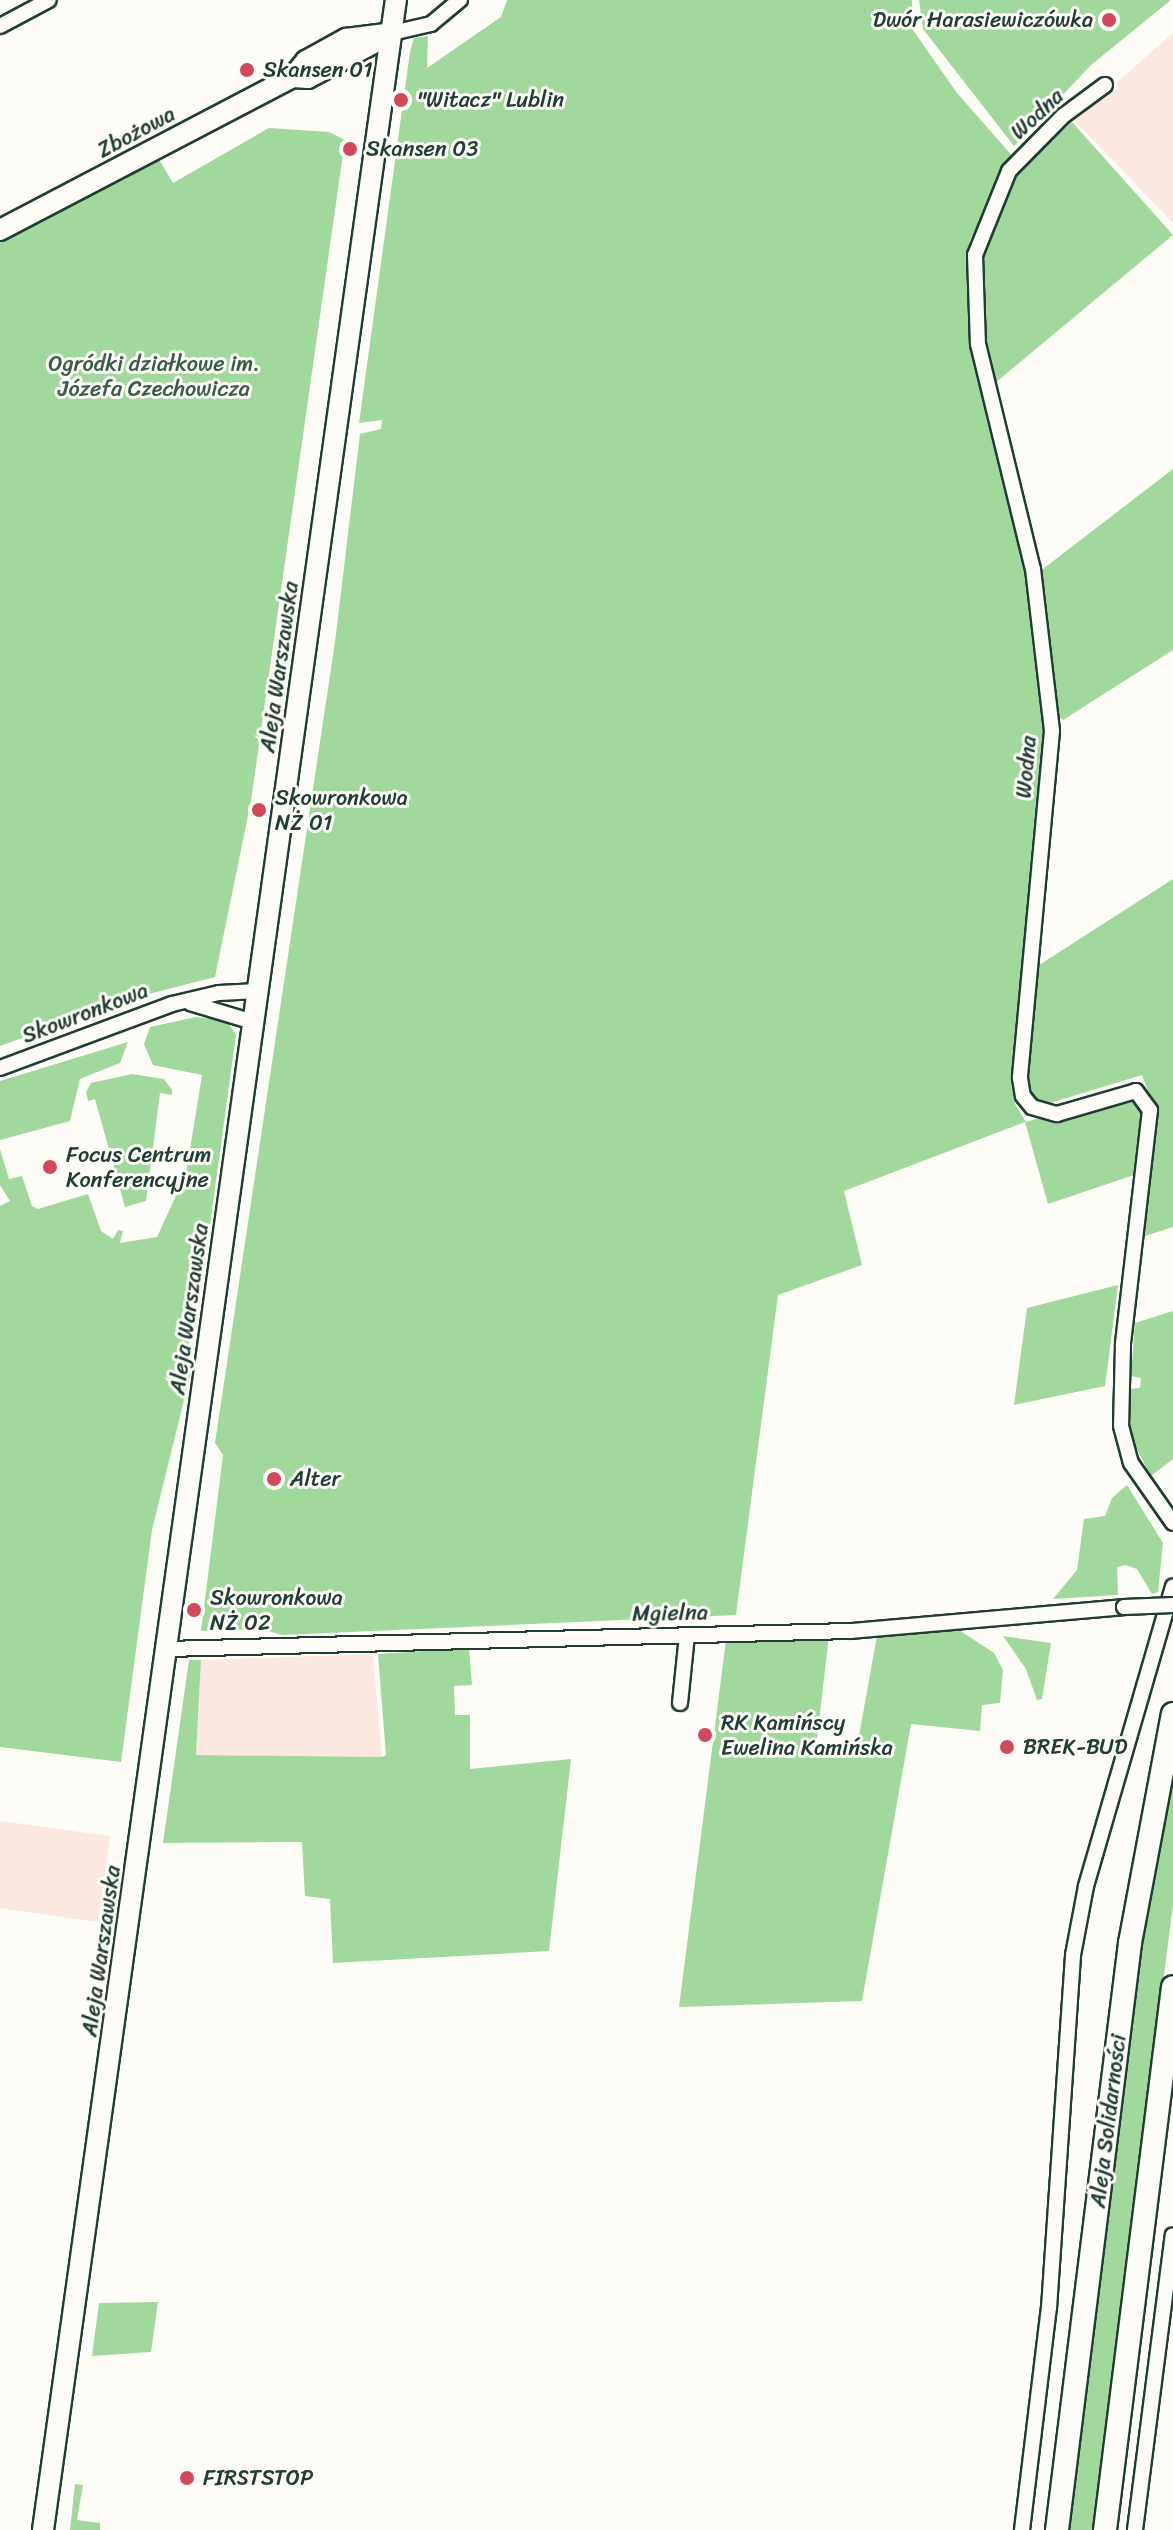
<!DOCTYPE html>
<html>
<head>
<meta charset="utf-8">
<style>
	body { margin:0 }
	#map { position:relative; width:1173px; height:2530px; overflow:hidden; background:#fdfcf7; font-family:Sriracha,sans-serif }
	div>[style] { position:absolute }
	.built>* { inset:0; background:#fae8e1 }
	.green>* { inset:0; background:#a1d99d }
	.roads { filter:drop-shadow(2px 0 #1f3d34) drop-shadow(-2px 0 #1f3d34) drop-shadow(0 2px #1f3d34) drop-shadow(0 -2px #1f3d34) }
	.street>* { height:14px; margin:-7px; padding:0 7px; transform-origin:7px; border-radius:7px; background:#fdfcf7 }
	.secondary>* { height:20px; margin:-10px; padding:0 10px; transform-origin:10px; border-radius:10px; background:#fdfcf7 }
	.primary>* { height:22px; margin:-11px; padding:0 11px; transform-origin:11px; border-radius:11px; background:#fdfcf7 }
	.bridges { filter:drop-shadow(2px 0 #1f3d34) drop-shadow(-2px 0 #1f3d34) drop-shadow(0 2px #1f3d34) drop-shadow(0 -2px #1f3d34) }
	.street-bridge>* { height:14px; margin:-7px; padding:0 7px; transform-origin:7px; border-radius:7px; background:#fdfcf7 }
	.dots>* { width:22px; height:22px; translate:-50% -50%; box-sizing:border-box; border:4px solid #fdfcf7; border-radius:50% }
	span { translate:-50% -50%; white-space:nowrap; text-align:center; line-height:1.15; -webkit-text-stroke:6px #fdfcf7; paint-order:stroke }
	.poi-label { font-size:22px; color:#1f3d34 }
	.right { translate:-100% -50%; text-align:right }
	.left { translate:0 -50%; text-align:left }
	.street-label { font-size:22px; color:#1f3d34 }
	.park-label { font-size:22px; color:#395c49 }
</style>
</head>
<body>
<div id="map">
	<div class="built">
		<div style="clip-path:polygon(1173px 33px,1173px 223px,1074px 120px,1104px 94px,1118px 89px,1117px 82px)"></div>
		<div style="clip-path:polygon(373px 1654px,382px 1757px,196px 1755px,201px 1660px)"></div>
		<div style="clip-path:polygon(0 1821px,110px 1836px,98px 1922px,0 1908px)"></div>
	</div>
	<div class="green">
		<div style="clip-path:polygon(507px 0,912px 0,913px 30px,957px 93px,1015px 159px,970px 240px,968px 257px,970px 336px,1026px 571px,1044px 739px,1011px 1078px,1015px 1104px,1026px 1122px,1123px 1093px,1141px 1102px,1137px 1174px,1048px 1204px,1025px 1122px,844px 1191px,862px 1265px,778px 1295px,736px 1615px,282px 1635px,261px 1629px,201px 1631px,223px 1455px,215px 1443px,335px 642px,360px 434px,381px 429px,382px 420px,359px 423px,410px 52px,414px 38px,428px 36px,427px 68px,501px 17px)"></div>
		<div style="clip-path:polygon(919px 0,1171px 0,1091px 65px,1014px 146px,923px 29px)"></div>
		<div style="clip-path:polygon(1072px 122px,1173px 235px,995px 383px,985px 342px,981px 254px,1014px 174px)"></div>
		<div style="clip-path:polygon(269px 128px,329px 132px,345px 140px,251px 801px,215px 977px,137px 997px,0 1046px,0 239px,157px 156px,173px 183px)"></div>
		<div style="clip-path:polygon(1173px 469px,1173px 650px,1063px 720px,1057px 715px,1039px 572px)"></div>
		<div style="clip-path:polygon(1173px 879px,1173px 1227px,1145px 1236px,1154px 1108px,1142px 1075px,1050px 1103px,1036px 1100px,1024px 1078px,1036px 967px)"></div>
		<div style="clip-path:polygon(196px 1017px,227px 1021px,236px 1035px,201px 1291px,188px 1331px,191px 1372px,152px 1530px,121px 1762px,0 1747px,0 1206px,10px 1201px,0 1185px,0 1149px,9px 1179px,22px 1176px,32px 1206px,38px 1209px,88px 1194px,101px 1231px,113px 1239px,118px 1230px,123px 1231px,120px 1243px,157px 1237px,186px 1174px,202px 1075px,153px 1065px,144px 1044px,150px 1027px)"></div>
		<div style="clip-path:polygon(128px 1042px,120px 1063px,80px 1079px,70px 1121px,0 1140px,0 1081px)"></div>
		<div style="clip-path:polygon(132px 1074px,164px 1079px,172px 1090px,172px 1095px,160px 1093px,146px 1201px,125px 1207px,95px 1099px,88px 1101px,86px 1092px,91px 1083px)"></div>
		<div style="clip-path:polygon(1118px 1285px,1105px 1386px,1014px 1405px,1027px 1308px)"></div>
		<div style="clip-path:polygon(1173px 1311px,1173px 1459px,1151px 1476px,1130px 1436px,1130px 1389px,1140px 1388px,1141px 1378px,1131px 1376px,1135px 1323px)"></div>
		<div style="clip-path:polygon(1127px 1485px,1163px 1543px,1158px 1592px,1152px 1594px,1137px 1569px,1125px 1565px,1117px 1567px,1118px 1595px,1053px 1599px,1077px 1570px,1084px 1519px,1105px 1516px,1112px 1498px)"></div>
		<div style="clip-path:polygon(956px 1628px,994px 1653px,1003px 1670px,1000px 1703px,982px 1705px,980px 1731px,911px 1724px,862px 2001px,679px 2007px,726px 1640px,829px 1635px,815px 1756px,826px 1758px,827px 1753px,845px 1756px,847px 1739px,858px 1741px,877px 1636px)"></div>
		<div style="clip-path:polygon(1003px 1636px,1051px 1643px,1042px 1699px,1037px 1700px,1026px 1669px)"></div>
		<div style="clip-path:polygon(469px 1648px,472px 1685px,454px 1686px,455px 1715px,470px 1715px,470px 1769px,571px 1759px,549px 1951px,333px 1963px,330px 1899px,305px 1896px,302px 1842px,163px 1843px,189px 1660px,201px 1660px,196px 1755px,382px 1757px,386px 1755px,378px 1654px)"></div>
		<div style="clip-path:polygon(1173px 1747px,1173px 1905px,1093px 2530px,1063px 2530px,1145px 1885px)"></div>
		<div style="clip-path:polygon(158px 2302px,151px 2352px,92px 2356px,99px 2303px)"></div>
		<div style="clip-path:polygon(75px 2484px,83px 2485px,77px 2520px,100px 2523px,100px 2530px,70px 2530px)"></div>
	</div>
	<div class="roads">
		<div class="street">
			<div style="left:0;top:26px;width:55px;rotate:-28deg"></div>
			<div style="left:392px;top:33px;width:40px;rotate:-13deg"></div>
			<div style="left:431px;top:24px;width:38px;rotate:-40deg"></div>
			<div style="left:1105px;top:85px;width:52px;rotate:143.6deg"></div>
			<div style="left:1063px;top:116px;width:77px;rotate:134.5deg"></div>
			<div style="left:1009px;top:171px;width:91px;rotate:112deg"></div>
			<div style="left:975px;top:255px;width:89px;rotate:88.1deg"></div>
			<div style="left:978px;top:344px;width:232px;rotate:76.3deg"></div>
			<div style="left:1033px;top:569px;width:163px;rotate:83.3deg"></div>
			<div style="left:1052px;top:731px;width:348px;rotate:95.3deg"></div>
			<div style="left:1020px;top:1078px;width:18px;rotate:81deg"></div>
			<div style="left:1023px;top:1096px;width:14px;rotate:51deg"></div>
			<div style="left:1032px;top:1107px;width:26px;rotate:16deg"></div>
			<div style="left:1057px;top:1114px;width:82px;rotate:-16.2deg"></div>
			<div style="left:1136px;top:1091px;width:24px;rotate:54deg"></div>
			<div style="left:1150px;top:1110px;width:237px;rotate:96.6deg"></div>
			<div style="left:1123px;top:1345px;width:81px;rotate:91.4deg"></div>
			<div style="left:1121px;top:1426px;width:38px;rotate:75deg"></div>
			<div style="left:1131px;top:1463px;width:73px;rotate:55deg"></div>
			<div style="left:190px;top:1003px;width:66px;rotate:16.8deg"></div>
			<div style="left:0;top:1068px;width:184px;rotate:-20.4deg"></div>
			<div style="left:172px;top:1004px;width:48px;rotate:-13.2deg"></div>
			<div style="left:219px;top:993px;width:39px;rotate:-3deg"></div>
			<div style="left:167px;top:1649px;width:684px;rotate:-1.51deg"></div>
			<div style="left:851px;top:1631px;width:274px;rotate:-5deg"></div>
			<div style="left:680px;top:1703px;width:68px;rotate:-84.1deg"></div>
			<div style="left:1022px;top:2530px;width:224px;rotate:-83.1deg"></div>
			<div style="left:1049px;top:2308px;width:354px;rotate:-86.1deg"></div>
			<div style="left:1073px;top:1955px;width:70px;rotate:-79.3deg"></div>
			<div style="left:1086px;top:1886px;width:312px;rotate:-73.8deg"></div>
			<div style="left:1135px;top:2530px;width:297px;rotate:-82.7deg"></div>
		</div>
		<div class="secondary">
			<div style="left:293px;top:77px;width:15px;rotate:4deg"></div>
			<div style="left:308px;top:78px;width:83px;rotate:-28.1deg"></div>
			<div style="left:0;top:230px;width:331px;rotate:-27.6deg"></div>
			<div style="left:293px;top:77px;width:21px;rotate:-51deg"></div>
			<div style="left:306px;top:61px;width:46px;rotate:-28.8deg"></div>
			<div style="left:346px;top:39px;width:46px;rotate:-7.4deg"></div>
			<div style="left:43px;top:2530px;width:2555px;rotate:-82.06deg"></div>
		</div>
		<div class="primary">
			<div style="left:1057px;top:2530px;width:592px;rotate:-82.91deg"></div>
			<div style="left:1130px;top:1943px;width:233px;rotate:-79.4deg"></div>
			<div style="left:1105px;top:2530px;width:547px;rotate:-82.86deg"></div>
		</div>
	</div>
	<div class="bridges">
		<div class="street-bridge">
			<div style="left:1124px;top:1607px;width:49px;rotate:-2.3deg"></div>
		</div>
	</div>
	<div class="dots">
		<div style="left:1109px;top:20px;background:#d1495b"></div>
		<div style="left:247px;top:70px;background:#d1495b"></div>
		<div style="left:401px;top:100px;background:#d1495b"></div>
		<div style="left:350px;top:149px;background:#d1495b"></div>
		<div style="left:259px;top:810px;background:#d1495b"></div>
		<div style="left:50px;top:1167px;background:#d1495b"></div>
		<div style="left:274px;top:1479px;background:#d1495b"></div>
		<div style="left:194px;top:1610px;background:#d1495b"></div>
		<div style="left:705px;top:1735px;background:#d1495b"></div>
		<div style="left:1007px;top:1747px;background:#d1495b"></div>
		<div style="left:187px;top:2478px;background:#d1495b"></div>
	</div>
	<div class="poi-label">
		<span class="right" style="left:1093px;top:20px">Dwór Harasiewiczówka</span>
		<span class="left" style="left:263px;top:70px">Skansen 01</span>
		<span class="left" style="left:417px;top:100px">"Witacz" Lublin</span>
		<span class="left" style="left:366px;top:149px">Skansen 03</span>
		<span class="left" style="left:275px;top:810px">Skowronkowa<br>NŻ 01</span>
		<span class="left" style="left:66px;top:1167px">Focus Centrum<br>Konferencyjne</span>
		<span class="left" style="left:290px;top:1479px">Alter</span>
		<span class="left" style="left:210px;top:1610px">Skowronkowa<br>NŻ 02</span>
		<span class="left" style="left:721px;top:1735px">RK Kamińscy<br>Ewelina Kamińska</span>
		<span class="left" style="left:1023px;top:1747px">BREK-BUD</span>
		<span class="left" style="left:203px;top:2478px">FIRSTSTOP</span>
	</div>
	<div class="street-label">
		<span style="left:1037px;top:114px;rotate:-43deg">Wodna</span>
		<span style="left:136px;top:132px;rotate:-28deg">Zbożowa</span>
		<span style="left:279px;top:667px;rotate:-82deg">Aleja Warszawska</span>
		<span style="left:1026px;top:767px;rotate:-85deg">Wodna</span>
		<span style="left:85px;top:1013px;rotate:-21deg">Skowronkowa</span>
		<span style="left:189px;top:1309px;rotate:-82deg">Aleja Warszawska</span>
		<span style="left:670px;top:1613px;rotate:-1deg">Mgielna</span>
		<span style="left:101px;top:1951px;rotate:-82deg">Aleja Warszawska</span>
		<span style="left:1108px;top:2121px;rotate:-83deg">Aleja Solidarności</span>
	</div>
	<div class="park-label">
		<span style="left:154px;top:376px">Ogródki działkowe im.<br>Józefa Czechowicza</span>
	</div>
</div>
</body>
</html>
